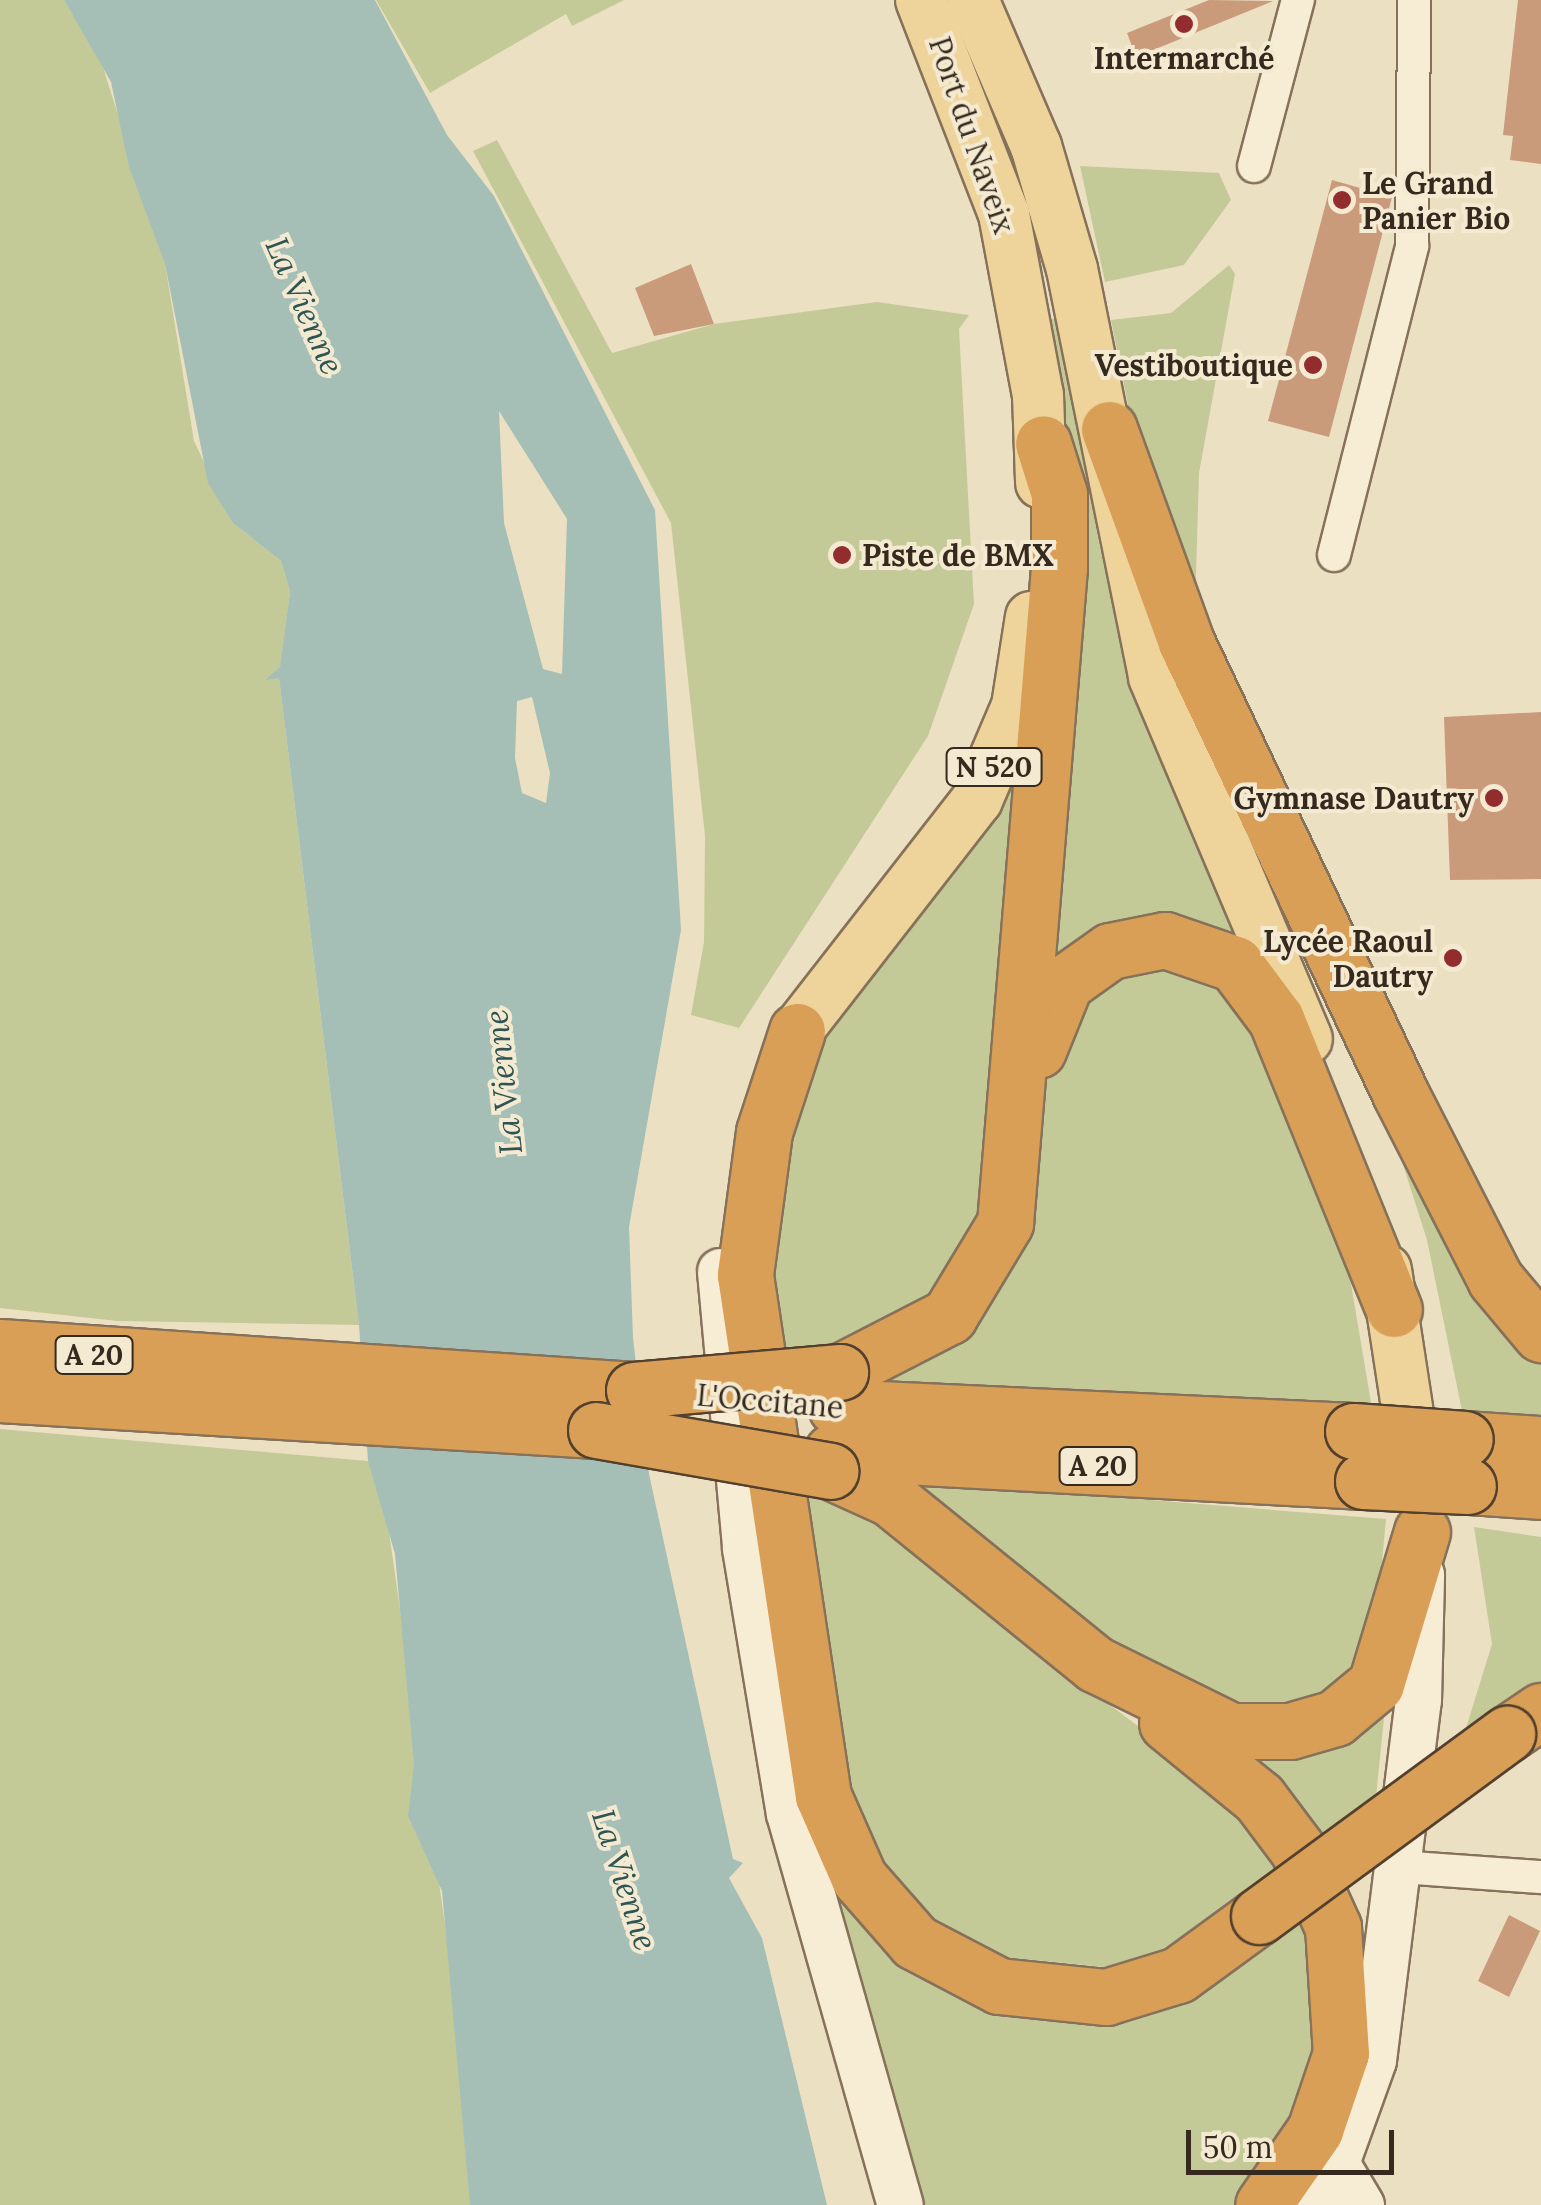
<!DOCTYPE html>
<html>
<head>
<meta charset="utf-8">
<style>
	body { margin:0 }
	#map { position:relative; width:1541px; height:2205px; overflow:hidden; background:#ece0c3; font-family:Lora,serif }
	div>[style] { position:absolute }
	.green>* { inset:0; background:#c4ca97 }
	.water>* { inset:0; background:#a5bfb7 }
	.building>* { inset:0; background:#c99b7a }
	.roads { filter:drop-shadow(2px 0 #86715a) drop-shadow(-2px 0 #86715a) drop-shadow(0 2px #86715a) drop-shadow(0 -2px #86715a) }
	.street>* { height:32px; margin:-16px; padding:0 16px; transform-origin:16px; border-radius:16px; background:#f7edd5 }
	.secondary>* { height:45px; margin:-22.5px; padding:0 22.5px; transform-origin:22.5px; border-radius:22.5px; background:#f7edd5 }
	.primary>* { height:50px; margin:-25px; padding:0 25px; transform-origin:25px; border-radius:25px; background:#eed49b }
	.highway>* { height:55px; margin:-27.5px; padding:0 27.5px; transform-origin:27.5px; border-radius:27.5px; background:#d99f56 }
	.bridges { filter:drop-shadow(2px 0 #53402e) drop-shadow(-2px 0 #53402e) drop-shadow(0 2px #53402e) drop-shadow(0 -2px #53402e) }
	.highway-bridge>* { height:55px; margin:-27.5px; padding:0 27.5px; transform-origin:27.5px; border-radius:27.5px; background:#d99f56 }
	.dots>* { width:28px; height:28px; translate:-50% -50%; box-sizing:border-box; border:5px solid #f4ead2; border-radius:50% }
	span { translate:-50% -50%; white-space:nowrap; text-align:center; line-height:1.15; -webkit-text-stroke:8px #f4ead2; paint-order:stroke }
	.shield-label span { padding:2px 8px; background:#f4ead2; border:2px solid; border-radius:8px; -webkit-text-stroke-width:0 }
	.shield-label { font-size:28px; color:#362a1e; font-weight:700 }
	.poi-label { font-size:30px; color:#362a1e; font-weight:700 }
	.left { translate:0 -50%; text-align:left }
	.right { translate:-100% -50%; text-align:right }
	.street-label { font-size:30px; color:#362a1e }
	.water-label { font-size:32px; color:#2e5553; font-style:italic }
	.scale { position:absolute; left:1186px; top:2130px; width:208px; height:45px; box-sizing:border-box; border:5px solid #362a1e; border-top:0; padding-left:12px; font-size:30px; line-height:35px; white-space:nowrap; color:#362a1e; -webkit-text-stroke:8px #f4ead2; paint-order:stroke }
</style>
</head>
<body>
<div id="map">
	<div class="green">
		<div style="clip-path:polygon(0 0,64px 0,101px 61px,165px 264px,194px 441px,233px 523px,281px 561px,290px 592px,279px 678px,359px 1325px,117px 1321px,0 1308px)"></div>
		<div style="clip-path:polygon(376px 0,624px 0,572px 26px,566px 14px,430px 93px)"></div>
		<div style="clip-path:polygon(497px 140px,612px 353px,714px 324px,877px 302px,969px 315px,959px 329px,974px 604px,928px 736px,739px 1028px,691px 1015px,704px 942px,705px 836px,671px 523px,473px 151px)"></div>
		<div style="clip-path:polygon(1080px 166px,1219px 173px,1231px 200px,1184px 265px,1105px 282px)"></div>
		<div style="clip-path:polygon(1229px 265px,1235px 274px,1199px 473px,1195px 608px,1137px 450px,1111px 320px,1171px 313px)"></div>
		<div style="clip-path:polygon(1059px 318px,1100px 549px,1145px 720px,1247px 943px,1051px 971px,1068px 475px,1051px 319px)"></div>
		<div style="clip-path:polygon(1026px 744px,984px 1230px,910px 1328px,771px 1360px,765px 1302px,790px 1094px,834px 1019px,978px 840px)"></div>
		<div style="clip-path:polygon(1133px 953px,1234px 978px,1340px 1219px,1372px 1408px,851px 1383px,929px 1348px,1053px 1021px)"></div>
		<div style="clip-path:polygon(1377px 1083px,1541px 1350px,1541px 1418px,1462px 1411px,1427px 1240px)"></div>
		<div style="clip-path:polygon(0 1429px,379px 1462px,485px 2205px,0 2205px)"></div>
		<div style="clip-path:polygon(913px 1481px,1386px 1519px,1378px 1605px,1356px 1660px,1317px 1703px,1266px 1712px,1200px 1698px,1122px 1653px,938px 1512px)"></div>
		<div style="clip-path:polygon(794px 1489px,829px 1493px,880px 1517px,1004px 1627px,1249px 1808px,1294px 1868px,1181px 1945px,1104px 1967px,992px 1956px,934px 1926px,898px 1896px,831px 1786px)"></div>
		<div style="clip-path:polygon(1474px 1527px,1541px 1537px,1541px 1686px,1466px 1728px,1492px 1644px)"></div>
		<div style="clip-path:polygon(1386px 1698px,1375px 1807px,1320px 1849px,1221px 1748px)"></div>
		<div style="clip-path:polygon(841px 1881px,1041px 2015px,1246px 1956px,1312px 1913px,1323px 2053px,1302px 2116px,1243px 2205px,915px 2205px,821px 1892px)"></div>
	</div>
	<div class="water">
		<div style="clip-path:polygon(evenodd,64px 0,375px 0,447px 135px,494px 196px,655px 510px,681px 930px,629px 1227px,633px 1338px,649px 1474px,733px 1859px,743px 1863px,729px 1878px,762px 1938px,827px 2205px,470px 2205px,442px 1891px,408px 1816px,414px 1765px,395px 1554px,368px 1461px,359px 1325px,279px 678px,265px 680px,280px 667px,290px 592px,281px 561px,233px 523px,208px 483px,165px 264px,129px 167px,111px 82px,64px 0,499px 411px,567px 519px,562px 674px,543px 669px,504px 523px,499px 411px,64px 0,532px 697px,550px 773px,546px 803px,522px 793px,515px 758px,517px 701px,532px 697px)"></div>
	</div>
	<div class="building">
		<div style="clip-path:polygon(1209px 0,1273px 1px,1136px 57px,1127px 33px)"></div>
		<div style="clip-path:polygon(1518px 0,1541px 0,1541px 164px,1510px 160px,1513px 136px,1503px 135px)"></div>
		<div style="clip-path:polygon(1332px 180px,1392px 197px,1329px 437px,1268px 421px)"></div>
		<div style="clip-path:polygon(691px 264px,714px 324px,654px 336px,635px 288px)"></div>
		<div style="clip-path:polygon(1541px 712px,1541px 879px,1450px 880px,1444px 717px)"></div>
		<div style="clip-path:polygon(1509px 1915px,1540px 1931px,1509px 1997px,1478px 1981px)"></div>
	</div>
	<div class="roads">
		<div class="street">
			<div style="left:1254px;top:166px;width:172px;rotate:-75.2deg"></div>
			<div style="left:1334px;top:555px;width:319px;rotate:-75.8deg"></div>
			<div style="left:1412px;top:246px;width:246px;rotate:-89.5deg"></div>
			<div style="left:1400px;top:1867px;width:141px;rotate:4.1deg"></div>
		</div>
		<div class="secondary">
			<div style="left:720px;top:1271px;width:278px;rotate:84.8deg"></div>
			<div style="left:745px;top:1548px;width:269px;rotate:80.6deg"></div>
			<div style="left:789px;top:1813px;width:407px;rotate:74.2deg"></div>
			<div style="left:1336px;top:2163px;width:49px;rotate:59.2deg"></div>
			<div style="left:1307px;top:2205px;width:51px;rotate:-55.4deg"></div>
			<div style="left:1336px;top:2163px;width:109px;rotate:-70.2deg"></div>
			<div style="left:1373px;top:2060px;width:363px;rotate:-82.9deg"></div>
			<div style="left:1418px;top:1700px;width:126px;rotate:-88.6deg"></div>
		</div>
		<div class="primary">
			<div style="left:921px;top:0;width:230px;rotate:68.8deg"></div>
			<div style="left:1004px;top:214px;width:184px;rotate:79.4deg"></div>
			<div style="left:1038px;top:395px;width:88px;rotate:88deg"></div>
			<div style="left:973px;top:0;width:159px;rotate:66.7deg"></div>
			<div style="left:1036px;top:146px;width:128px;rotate:73.7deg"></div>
			<div style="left:1072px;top:269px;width:416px;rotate:78.6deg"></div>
			<div style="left:1154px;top:677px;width:393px;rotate:67.1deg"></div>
			<div style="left:797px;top:1031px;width:293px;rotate:-52.1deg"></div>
			<div style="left:977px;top:800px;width:102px;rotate:-66.9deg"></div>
			<div style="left:1017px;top:706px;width:90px;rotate:-81.1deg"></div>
			<div style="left:1386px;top:1270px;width:205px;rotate:81.3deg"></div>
		</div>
		<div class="highway">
			<div style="left:1109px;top:429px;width:226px;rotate:70.1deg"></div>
			<div style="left:1186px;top:642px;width:499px;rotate:64.6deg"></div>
			<div style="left:1400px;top:1093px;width:209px;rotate:62.9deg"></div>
			<div style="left:1495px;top:1279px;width:72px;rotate:50.1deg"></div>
			<div style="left:797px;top:1031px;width:106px;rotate:108.1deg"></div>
			<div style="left:764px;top:1132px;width:144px;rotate:97.6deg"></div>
			<div style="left:745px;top:1275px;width:527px;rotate:81.49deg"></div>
			<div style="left:823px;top:1796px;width:90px;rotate:66.3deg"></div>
			<div style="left:859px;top:1878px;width:85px;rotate:48.8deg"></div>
			<div style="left:915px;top:1942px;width:95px;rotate:27.6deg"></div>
			<div style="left:999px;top:1986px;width:108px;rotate:5.9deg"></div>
			<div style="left:1106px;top:1997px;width:75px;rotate:-17deg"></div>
			<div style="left:1178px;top:1975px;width:100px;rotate:-36.1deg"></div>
			<div style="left:1038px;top:1050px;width:72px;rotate:-68.1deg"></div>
			<div style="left:1065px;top:983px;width:55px;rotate:-35.4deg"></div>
			<div style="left:1110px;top:951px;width:56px;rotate:-11.3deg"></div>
			<div style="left:1165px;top:940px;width:74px;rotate:18.9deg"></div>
			<div style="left:1235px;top:964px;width:69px;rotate:53.3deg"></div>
			<div style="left:1276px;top:1019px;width:313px;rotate:67.9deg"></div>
			<div style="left:0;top:1347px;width:635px;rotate:3.88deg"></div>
			<div style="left:840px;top:1372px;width:123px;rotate:-27.2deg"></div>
			<div style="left:949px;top:1316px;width:109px;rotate:-58.9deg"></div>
			<div style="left:1005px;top:1223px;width:658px;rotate:-85.29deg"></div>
			<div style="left:1059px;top:567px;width:73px;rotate:-90deg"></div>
			<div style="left:1059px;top:494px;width:53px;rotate:-107.4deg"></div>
			<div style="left:0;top:1394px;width:597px;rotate:3.46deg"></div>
			<div style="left:836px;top:1407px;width:518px;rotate:2.66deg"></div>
			<div style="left:1465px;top:1439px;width:76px;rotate:3.8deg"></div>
			<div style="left:832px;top:1452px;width:532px;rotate:3.13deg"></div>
			<div style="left:830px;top:1471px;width:66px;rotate:24.2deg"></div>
			<div style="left:890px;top:1498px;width:264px;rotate:39deg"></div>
			<div style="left:1095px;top:1664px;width:152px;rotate:26.2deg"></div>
			<div style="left:1231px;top:1731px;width:59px"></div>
			<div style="left:1290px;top:1731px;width:47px;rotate:-16.1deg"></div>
			<div style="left:1335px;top:1718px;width:53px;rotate:-39.7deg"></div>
			<div style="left:1376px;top:1684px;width:159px;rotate:-73.2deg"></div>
			<div style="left:1468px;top:1486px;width:73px;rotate:3.9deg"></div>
			<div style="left:1167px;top:1723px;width:119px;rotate:39.2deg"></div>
			<div style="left:1259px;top:1798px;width:65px;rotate:53.1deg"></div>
			<div style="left:1298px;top:1850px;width:85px;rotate:65.6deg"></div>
			<div style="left:1333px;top:1927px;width:126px;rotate:86.4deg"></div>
			<div style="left:1341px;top:2053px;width:81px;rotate:108.7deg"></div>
			<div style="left:1315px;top:2130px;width:91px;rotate:124.7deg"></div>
			<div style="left:1507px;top:1734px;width:41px;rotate:-34.1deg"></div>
		</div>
	</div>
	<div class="bridges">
		<div class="highway-bridge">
			<div style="left:634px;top:1390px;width:207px;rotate:-5deg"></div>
			<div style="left:596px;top:1430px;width:238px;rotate:9.9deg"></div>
			<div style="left:1353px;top:1431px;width:112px;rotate:4.1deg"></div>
			<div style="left:1363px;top:1481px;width:105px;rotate:2.7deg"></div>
			<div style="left:1259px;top:1916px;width:308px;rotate:-36.3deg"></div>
		</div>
	</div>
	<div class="dots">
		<div style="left:1184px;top:24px;background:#922c2d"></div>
		<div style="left:1342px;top:200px;background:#922c2d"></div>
		<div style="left:1313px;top:365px;background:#922c2d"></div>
		<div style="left:842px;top:555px;background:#922c2d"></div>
		<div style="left:1494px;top:798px;background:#922c2d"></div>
		<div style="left:1453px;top:958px;background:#922c2d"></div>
	</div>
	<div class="shield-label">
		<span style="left:994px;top:767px">N 520</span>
		<span style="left:94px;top:1355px">A 20</span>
		<span style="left:1098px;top:1466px">A 20</span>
	</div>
	<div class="poi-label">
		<span style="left:1184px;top:58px">Intermarché</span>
		<span class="left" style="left:1362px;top:200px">Le Grand<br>Panier Bio</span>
		<span class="right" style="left:1293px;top:365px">Vestiboutique</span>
		<span class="left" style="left:862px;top:555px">Piste de BMX</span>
		<span class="right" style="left:1474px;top:798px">Gymnase Dautry</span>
		<span class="right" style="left:1433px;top:958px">Lycée Raoul<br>Dautry</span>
	</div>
	<div class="street-label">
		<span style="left:972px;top:135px;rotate:71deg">Port du Naveix</span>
		<span style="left:770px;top:1401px;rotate:5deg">L'Occitane</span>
	</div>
	<div class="water-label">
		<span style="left:304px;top:306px;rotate:66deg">La Vienne</span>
		<span style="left:504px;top:1082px;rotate:-96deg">La Vienne</span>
		<span style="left:624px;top:1880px;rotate:72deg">La Vienne</span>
	</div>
	<div class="scale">50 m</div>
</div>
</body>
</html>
